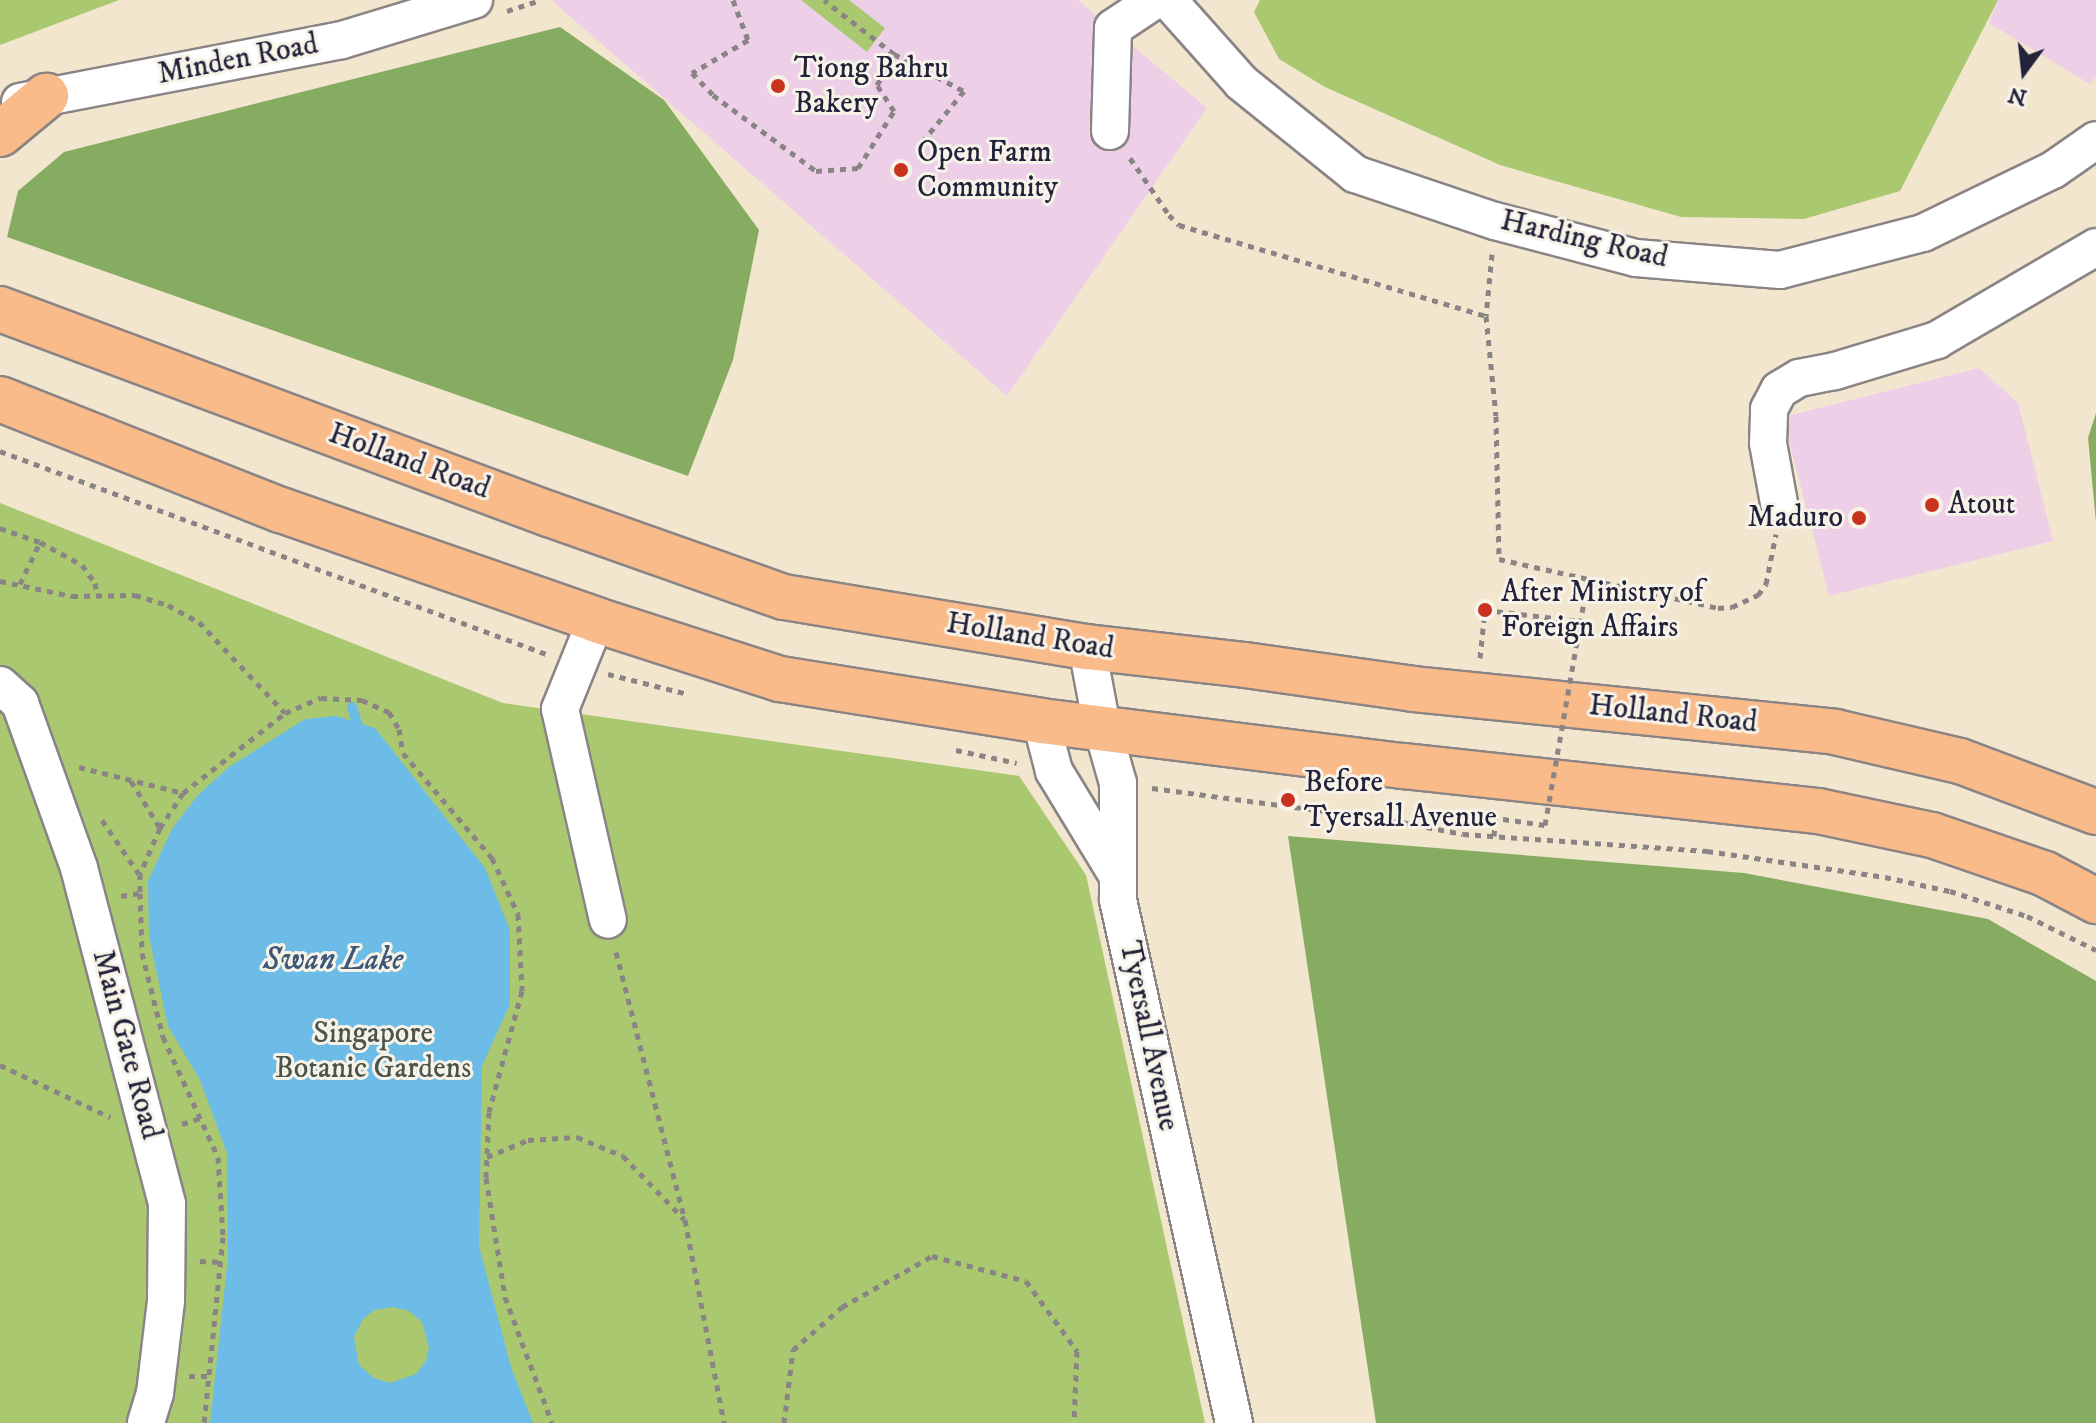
<!DOCTYPE html>
<html>
<head>
<meta charset="utf-8">
<style>
	body { margin:0 }
	#map { position:relative; width:2096px; height:1423px; overflow:hidden; background:#f3e6cf; font-family:"IM FELL DW Pica",serif }
	div>[style] { position:absolute }
	.built>* { inset:0; background:#edd0e8 }
	.green>* { inset:0; background:#a9c870 }
	.forest>* { inset:0; background:#86ac62 }
	.water>* { inset:0; background:#6dbce8 }
	.stream>* { height:10px; margin:-5px; padding:0 5px; transform-origin:5px; border-radius:5px; background:#6dbce8 }
	.path>* { height:5px; margin-top:-2.5px; transform-origin:0; background:repeating-linear-gradient(90deg,#8a8485 0 6px,transparent 0 12px) }
	.roads { filter:drop-shadow(2px 0 #8a8485) drop-shadow(-2px 0 #8a8485) drop-shadow(0 2px #8a8485) drop-shadow(0 -2px #8a8485) }
	.minor>* { height:36px; margin:-18px; padding:0 18px; transform-origin:18px; border-radius:18px; background:#fff }
	.major>* { height:44px; margin:-22px; padding:0 22px; transform-origin:22px; border-radius:22px; background:#fabb8b }
	.path-bridge>* { height:5px; margin-top:-2.5px; transform-origin:0; background:repeating-linear-gradient(90deg,#8a8485 0 6px,transparent 0 12px) }
	.dots>* { width:22px; height:22px; translate:-50% -50%; box-sizing:border-box; border:4px solid #f7f3e8; border-radius:50% }
	span { translate:-50% -50%; white-space:nowrap; text-align:center; line-height:1.15; -webkit-text-stroke:6px #f7f3e8; paint-order:stroke }
	.street-label { font-size:30px; color:#22223b }
	.poi-label { font-size:30px; color:#22223b }
	.left { translate:0 -50%; text-align:left }
	.right { translate:-100% -50%; text-align:right }
	.park-label { font-size:30px; color:#4a544b }
	.water-label { font-size:32px; color:#3c5878; font-style:italic }
	.north { position:absolute; left:1984px; top:32px; width:80px; height:80px; -webkit-text-stroke:6px #f7f3e8; paint-order:stroke; rotate:195deg; font-size:22px; font-weight:700; line-height:32px; text-align:center; color:#22223b }
	.north::after { content:''; display:block; margin:auto; width:28px; height:36px; background:#22223b; clip-path:polygon(50% 0,100% 100%,50% 72%,0 100%) }
</style>
</head>
<body>
<div id="map">
	<div class="built">
		<div style="clip-path:polygon(551px 0,1078px 0,1207px 108px,1007px 396px)"></div>
		<div style="clip-path:polygon(1998px 0,2096px 0,2096px 77px,2090px 84px,1989px 23px)"></div>
		<div style="clip-path:polygon(1979px 368px,2018px 403px,2053px 541px,1829px 596px,1783px 417px)"></div>
	</div>
	<div class="green">
		<div style="clip-path:polygon(0 0,119px 0,0 45px)"></div>
		<div style="clip-path:polygon(801px 0,849px 0,885px 28px,867px 52px)"></div>
		<div style="clip-path:polygon(1260px 0,1998px 0,1900px 191px,1804px 219px,1681px 217px,1500px 165px,1325px 87px,1279px 59px,1254px 12px)"></div>
		<div style="clip-path:polygon(0 503px,503px 703px,1019px 776px,1086px 875px,1205px 1423px,0 1423px)"></div>
	</div>
	<div class="forest">
		<div style="clip-path:polygon(560px 27px,664px 100px,759px 230px,733px 360px,688px 476px,7px 237px,18px 191px,64px 152px)"></div>
		<div style="clip-path:polygon(2096px 413px,2096px 522px,2088px 438px)"></div>
		<div style="clip-path:polygon(1288px 836px,1744px 873px,1988px 919px,2096px 981px,2096px 1423px,1376px 1423px)"></div>
	</div>
	<div class="water">
		<div style="clip-path:polygon(evenodd,336px 716px,375px 728px,485px 868px,510px 930px,510px 1004px,482px 1066px,479px 1246px,511px 1367px,533px 1423px,210px 1423px,228px 1258px,227px 1153px,200px 1080px,168px 1026px,149px 936px,148px 881px,172px 829px,198px 795px,229px 767px,305px 719px,336px 716px,392px 1307px,409px 1311px,422px 1322px,429px 1347px,426px 1361px,416px 1374px,390px 1383px,374px 1378px,359px 1365px,354px 1337px,363px 1319px,375px 1310px,392px 1307px)"></div>
	</div>
	<div class="stream">
		<div style="left:352px;top:707px;width:30px;rotate:73deg"></div>
	</div>
	<div class="path">
		<div style="left:733px;top:0;width:43px;rotate:69.4deg"></div>
		<div style="left:748px;top:40px;width:65px;rotate:149.5deg"></div>
		<div style="left:692px;top:73px;width:30px;rotate:46deg"></div>
		<div style="left:713px;top:95px;width:128px;rotate:36.4deg"></div>
		<div style="left:816px;top:171px;width:42px;rotate:-4.1deg"></div>
		<div style="left:858px;top:168px;width:67px;rotate:-57.7deg"></div>
		<div style="left:894px;top:111px;width:31px;rotate:-123deg"></div>
		<div style="left:877px;top:85px;width:35px;rotate:-61deg"></div>
		<div style="left:894px;top:54px;width:88px;rotate:-142.4deg"></div>
		<div style="left:507px;top:11px;width:35px;rotate:-18deg"></div>
		<div style="left:894px;top:54px;width:79px;rotate:27.9deg"></div>
		<div style="left:964px;top:91px;width:72px;rotate:129.4deg"></div>
		<div style="left:1130px;top:158px;width:69px;rotate:55.6deg"></div>
		<div style="left:1169px;top:215px;width:14px;rotate:45deg"></div>
		<div style="left:1179px;top:225px;width:320px;rotate:16.5deg"></div>
		<div style="left:1492px;top:254px;width:62px;rotate:95.5deg"></div>
		<div style="left:1486px;top:316px;width:100px;rotate:84.3deg"></div>
		<div style="left:1496px;top:416px;width:143px;rotate:88.8deg"></div>
		<div style="left:1499px;top:559px;width:224px;rotate:12.6deg"></div>
		<div style="left:1718px;top:608px;width:14px;rotate:-4deg"></div>
		<div style="left:1732px;top:607px;width:29px;rotate:-25deg"></div>
		<div style="left:1758px;top:595px;width:14px;rotate:-54deg"></div>
		<div style="left:1766px;top:584px;width:51px;rotate:-78.7deg"></div>
		<div style="left:0;top:451px;width:583px;rotate:20.39deg"></div>
		<div style="left:0;top:528px;width:42px;rotate:19.3deg"></div>
		<div style="left:40px;top:542px;width:48px;rotate:28.7deg"></div>
		<div style="left:82px;top:565px;width:22px;rotate:54deg"></div>
		<div style="left:95px;top:583px;width:12px;rotate:81deg"></div>
		<div style="left:0;top:581px;width:74px;rotate:11.8deg"></div>
		<div style="left:72px;top:596px;width:63px;rotate:-0.9deg"></div>
		<div style="left:135px;top:595px;width:34px;rotate:17deg"></div>
		<div style="left:168px;top:605px;width:35px;rotate:29deg"></div>
		<div style="left:199px;top:622px;width:125px;rotate:46.6deg"></div>
		<div style="left:20px;top:584px;width:47px;rotate:-64.5deg"></div>
		<div style="left:1480px;top:658px;width:48px;rotate:-84.1deg"></div>
		<div style="left:1485px;top:610px;width:95px;rotate:6.7deg"></div>
		<div style="left:608px;top:674px;width:82px;rotate:14deg"></div>
		<div style="left:956px;top:750px;width:62px;rotate:12deg"></div>
		<div style="left:79px;top:767px;width:107px;rotate:14deg"></div>
		<div style="left:183px;top:793px;width:130px;rotate:-38.1deg"></div>
		<div style="left:285px;top:713px;width:39px;rotate:-23deg"></div>
		<div style="left:321px;top:698px;width:41px;rotate:2.8deg"></div>
		<div style="left:362px;top:700px;width:30px;rotate:24deg"></div>
		<div style="left:389px;top:712px;width:20px;rotate:60deg"></div>
		<div style="left:399px;top:729px;width:24px;rotate:81deg"></div>
		<div style="left:403px;top:753px;width:138px;rotate:49.7deg"></div>
		<div style="left:492px;top:858px;width:62px;rotate:65.1deg"></div>
		<div style="left:518px;top:914px;width:77px;rotate:87deg"></div>
		<div style="left:522px;top:991px;width:125px;rotate:105.3deg"></div>
		<div style="left:489px;top:1112px;width:66px;rotate:92.6deg"></div>
		<div style="left:486px;top:1178px;width:121px;rotate:80.9deg"></div>
		<div style="left:505px;top:1297px;width:134px;rotate:69.5deg"></div>
		<div style="left:131px;top:781px;width:55px;rotate:58.3deg"></div>
		<div style="left:1152px;top:788px;width:241px;rotate:7.6deg"></div>
		<div style="left:1391px;top:820px;width:73px;rotate:11deg"></div>
		<div style="left:1463px;top:834px;width:245px;rotate:4deg"></div>
		<div style="left:1707px;top:851px;width:180px;rotate:8.3deg"></div>
		<div style="left:1885px;top:877px;width:66px;rotate:12.2deg"></div>
		<div style="left:1950px;top:891px;width:81px;rotate:18deg"></div>
		<div style="left:2027px;top:916px;width:77px;rotate:26.2deg"></div>
		<div style="left:183px;top:793px;width:42px;rotate:123.3deg"></div>
		<div style="left:160px;top:828px;width:50px;rotate:113.5deg"></div>
		<div style="left:140px;top:874px;width:19px;rotate:90deg"></div>
		<div style="left:140px;top:893px;width:60px;rotate:88.1deg"></div>
		<div style="left:142px;top:953px;width:87px;rotate:76deg"></div>
		<div style="left:163px;top:1037px;width:132px;rotate:65.4deg"></div>
		<div style="left:218px;top:1157px;width:80px;rotate:86.4deg"></div>
		<div style="left:223px;top:1237px;width:187px;rotate:95.8deg"></div>
		<div style="left:1503px;top:819px;width:42px;rotate:8.1deg"></div>
		<div style="left:102px;top:820px;width:65px;rotate:55.6deg"></div>
		<div style="left:1494px;top:836px;width:23px;rotate:-85deg"></div>
		<div style="left:121px;top:896px;width:19px;rotate:-9deg"></div>
		<div style="left:616px;top:952px;width:277px;rotate:75.6deg"></div>
		<div style="left:685px;top:1220px;width:207px;rotate:79.1deg"></div>
		<div style="left:0;top:1065px;width:122px;rotate:25.3deg"></div>
		<div style="left:182px;top:1124px;width:19px;rotate:-18deg"></div>
		<div style="left:487px;top:1157px;width:44px;rotate:-22.5deg"></div>
		<div style="left:528px;top:1140px;width:49px;rotate:-3.5deg"></div>
		<div style="left:577px;top:1137px;width:50px;rotate:22.4deg"></div>
		<div style="left:623px;top:1156px;width:88px;rotate:45.9deg"></div>
		<div style="left:200px;top:1261px;width:20px;rotate:3deg"></div>
		<div style="left:189px;top:1376px;width:19px"></div>
		<div style="left:784px;top:1423px;width:74px;rotate:-83deg"></div>
		<div style="left:793px;top:1350px;width:65px;rotate:-41.3deg"></div>
		<div style="left:842px;top:1307px;width:103px;rotate:-29.5deg"></div>
		<div style="left:932px;top:1256px;width:97px;rotate:14.9deg"></div>
		<div style="left:1026px;top:1281px;width:87px;rotate:53.9deg"></div>
		<div style="left:1077px;top:1351px;width:72px;rotate:92.4deg"></div>
	</div>
	<div class="roads">
		<div class="minor">
			<div style="left:1168px;top:0;width:111px;rotate:48.3deg"></div>
			<div style="left:1242px;top:83px;width:145px;rotate:38.8deg"></div>
			<div style="left:1355px;top:174px;width:148px;rotate:18.6deg"></div>
			<div style="left:1495px;top:221px;width:146px;rotate:14.7deg"></div>
			<div style="left:1636px;top:258px;width:144px;rotate:4.8deg"></div>
			<div style="left:1780px;top:270px;width:148px;rotate:-14.5deg"></div>
			<div style="left:1923px;top:233px;width:144px;rotate:-25.9deg"></div>
			<div style="left:2053px;top:170px;width:52px;rotate:-34.9deg"></div>
			<div style="left:20px;top:102px;width:328px;rotate:-10.9deg"></div>
			<div style="left:342px;top:40px;width:138px;rotate:-16.9deg"></div>
			<div style="left:1110px;top:131px;width:103px;rotate:-88.3deg"></div>
			<div style="left:1113px;top:28px;width:50px;rotate:-33.7deg"></div>
			<div style="left:1779px;top:503px;width:61px;rotate:-100.4deg"></div>
			<div style="left:1768px;top:443px;width:34px;rotate:-88deg"></div>
			<div style="left:1769px;top:409px;width:21px;rotate:-62deg"></div>
			<div style="left:1779px;top:390px;width:23px;rotate:-31deg"></div>
			<div style="left:1799px;top:378px;width:37px;rotate:-11deg"></div>
			<div style="left:1835px;top:371px;width:107px;rotate:-16.9deg"></div>
			<div style="left:1937px;top:340px;width:184px;rotate:-30.3deg"></div>
			<div style="left:596px;top:620px;width:96px;rotate:112deg"></div>
			<div style="left:560px;top:709px;width:216px;rotate:77.2deg"></div>
			<div style="left:1087px;top:647px;width:81px;rotate:79.4deg"></div>
			<div style="left:1102px;top:727px;width:58px;rotate:74.1deg"></div>
			<div style="left:1118px;top:783px;width:117px;rotate:90deg"></div>
			<div style="left:1118px;top:900px;width:536px;rotate:77.49deg"></div>
			<div style="left:0;top:685px;width:27px;rotate:42deg"></div>
			<div style="left:20px;top:703px;width:175px;rotate:70.3deg"></div>
			<div style="left:79px;top:868px;width:347px;rotate:75.3deg"></div>
			<div style="left:167px;top:1204px;width:97px;rotate:90.6deg"></div>
			<div style="left:166px;top:1301px;width:93px;rotate:96.8deg"></div>
			<div style="left:155px;top:1393px;width:31px;rotate:107deg"></div>
			<div style="left:1041px;top:721px;width:52px;rotate:75.4deg"></div>
			<div style="left:1054px;top:771px;width:119px;rotate:58.7deg"></div>
		</div>
		<div class="major">
			<div style="left:0;top:134px;width:60px;rotate:-39.6deg"></div>
			<div style="left:0;top:309px;width:586px;rotate:20.48deg"></div>
			<div style="left:549px;top:514px;width:249px;rotate:19.5deg"></div>
			<div style="left:784px;top:597px;width:307px;rotate:9.4deg"></div>
			<div style="left:1087px;top:647px;width:159px;rotate:6.5deg"></div>
			<div style="left:1245px;top:665px;width:171px;rotate:8.1deg"></div>
			<div style="left:1414px;top:689px;width:423px;rotate:5.8deg"></div>
			<div style="left:1835px;top:732px;width:128px;rotate:13.1deg"></div>
			<div style="left:1960px;top:761px;width:145px;rotate:20.6deg"></div>
			<div style="left:0;top:399px;width:302px;rotate:21.6deg"></div>
			<div style="left:281px;top:510px;width:334px;rotate:19.2deg"></div>
			<div style="left:596px;top:620px;width:193px;rotate:17.8deg"></div>
			<div style="left:780px;top:679px;width:264px;rotate:9.1deg"></div>
			<div style="left:1041px;top:721px;width:366px;rotate:7.1deg"></div>
			<div style="left:1404px;top:766px;width:416px;rotate:6.2deg"></div>
			<div style="left:1818px;top:811px;width:116px;rotate:11.9deg"></div>
			<div style="left:1932px;top:835px;width:120px;rotate:19deg"></div>
			<div style="left:2045px;top:874px;width:58px;rotate:27.9deg"></div>
		</div>
	</div>
	<div class="path-bridge">
		<div style="left:1545px;top:825px;width:251px;rotate:-80.1deg"></div>
	</div>
	<div class="dots">
		<div style="left:778px;top:86px;background:#c8321e"></div>
		<div style="left:901px;top:170px;background:#c8321e"></div>
		<div style="left:1932px;top:505px;background:#c8321e"></div>
		<div style="left:1859px;top:518px;background:#c8321e"></div>
		<div style="left:1485px;top:610px;background:#c8321e"></div>
		<div style="left:1288px;top:800px;background:#c8321e"></div>
	</div>
	<div class="street-label">
		<span style="left:238px;top:60px;rotate:-11deg">Minden Road</span>
		<span style="left:1584px;top:240px;rotate:13deg">Harding Road</span>
		<span style="left:409px;top:462px;rotate:20deg">Holland Road</span>
		<span style="left:1030px;top:637px;rotate:9deg">Holland Road</span>
		<span style="left:1673px;top:715px;rotate:6deg">Holland Road</span>
		<span style="left:1148px;top:1036px;rotate:78deg">Tyersall Avenue</span>
		<span style="left:126px;top:1045px;rotate:75deg">Main Gate Road</span>
	</div>
	<div class="poi-label">
		<span class="left" style="left:794px;top:86px">Tiong Bahru<br>Bakery</span>
		<span class="left" style="left:917px;top:170px">Open Farm<br>Community</span>
		<span class="left" style="left:1948px;top:505px">Atout</span>
		<span class="right" style="left:1843px;top:518px">Maduro</span>
		<span class="left" style="left:1501px;top:610px">After Ministry of<br>Foreign Affairs</span>
		<span class="left" style="left:1304px;top:800px">Before<br>Tyersall Avenue</span>
	</div>
	<div class="park-label">
		<span style="left:373px;top:1051px">Singapore<br>Botanic Gardens</span>
	</div>
	<div class="water-label">
		<span style="left:333px;top:960px">Swan Lake</span>
	</div>
	<div class="north">N</div>
</div>
</body>
</html>
